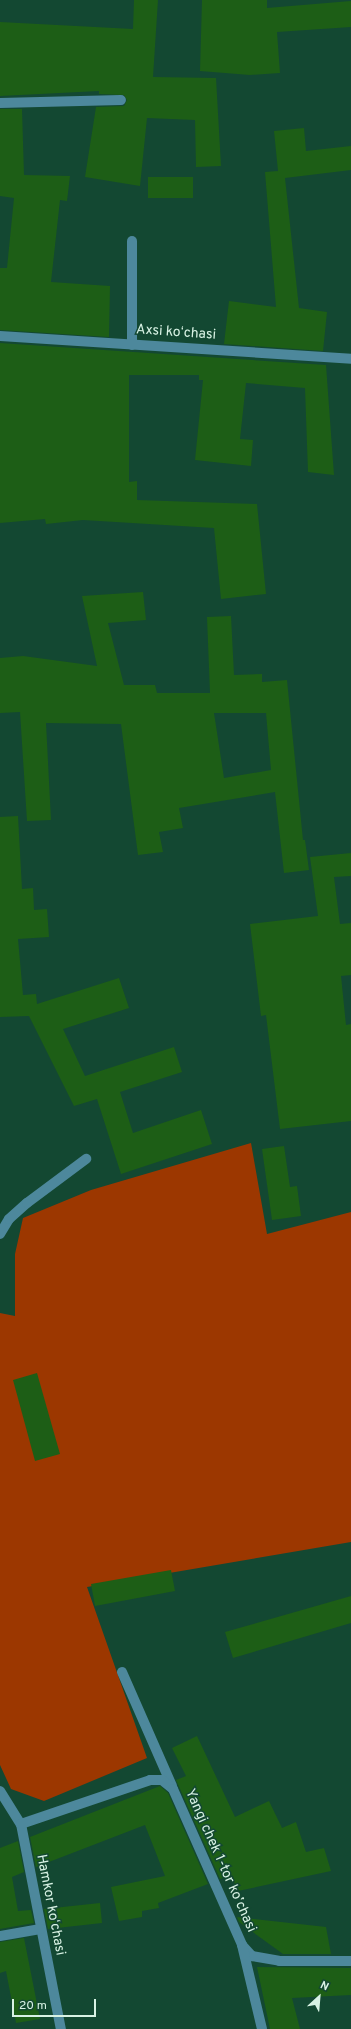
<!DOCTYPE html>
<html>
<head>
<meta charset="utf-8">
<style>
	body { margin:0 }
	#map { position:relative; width:351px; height:2029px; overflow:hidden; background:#134832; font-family:Overpass,sans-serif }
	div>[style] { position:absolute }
	.green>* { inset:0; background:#9c3700 }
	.building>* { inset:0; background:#1d5e16 }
	.minor>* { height:10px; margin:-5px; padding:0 5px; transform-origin:5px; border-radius:5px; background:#4d889c }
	span { translate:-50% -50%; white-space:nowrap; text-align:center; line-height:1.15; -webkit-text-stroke:3px #134832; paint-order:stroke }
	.street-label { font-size:14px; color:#d8f2e4 }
	.north { position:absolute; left:299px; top:1977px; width:40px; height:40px; -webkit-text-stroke:3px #134832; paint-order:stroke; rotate:26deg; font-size:11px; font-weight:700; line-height:16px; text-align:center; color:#d8f2e4 }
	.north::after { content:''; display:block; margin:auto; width:14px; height:18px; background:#d8f2e4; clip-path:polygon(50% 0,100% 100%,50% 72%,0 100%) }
	.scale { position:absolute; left:12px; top:1999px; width:84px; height:18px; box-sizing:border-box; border:2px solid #d8f2e4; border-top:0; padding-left:5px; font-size:12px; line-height:14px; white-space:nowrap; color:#d8f2e4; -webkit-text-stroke:3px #134832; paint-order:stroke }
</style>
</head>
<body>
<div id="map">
	<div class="green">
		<div style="clip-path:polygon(251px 1143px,267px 1234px,351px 1212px,351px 1542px,87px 1587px,147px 1758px,44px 1801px,11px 1789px,0 1765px,0 1313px,15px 1316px,15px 1254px,23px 1218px,91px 1190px)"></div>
	</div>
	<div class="building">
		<div style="clip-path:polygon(134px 0,158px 0,153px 77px,216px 78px,221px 166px,196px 167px,195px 120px,147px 118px,140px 186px,85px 177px,96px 107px,124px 106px,127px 100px,124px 95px,99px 94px,99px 91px,0 96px,0 22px,133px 29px)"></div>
		<div style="clip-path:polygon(202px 0,267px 0,267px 8px,351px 1px,351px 27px,277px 32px,280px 73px,250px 75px,200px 71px)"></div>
		<div style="clip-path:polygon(0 109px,22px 109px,24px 175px,70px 176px,67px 201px,60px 200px,51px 282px,110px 286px,109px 337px,0 330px,0 268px,7px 268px,14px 198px,0 196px)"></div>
		<div style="clip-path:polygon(304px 128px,306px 151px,351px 146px,351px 170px,285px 178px,299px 308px,327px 312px,323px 351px,224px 344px,229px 301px,276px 307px,265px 172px,278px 171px,274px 131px)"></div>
		<div style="clip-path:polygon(148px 177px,193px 177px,193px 198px,148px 198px)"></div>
		<div style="clip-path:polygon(0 343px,326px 365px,334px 475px,308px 472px,305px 388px,246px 383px,240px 439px,253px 440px,251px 466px,195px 460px,203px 380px,199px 380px,199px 375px,129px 375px,129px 482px,137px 481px,137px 500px,257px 504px,266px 594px,221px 599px,214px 528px,83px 520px,46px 524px,45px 519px,0 523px)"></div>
		<div style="clip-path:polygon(evenodd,143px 592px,146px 620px,108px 623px,124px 685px,155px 685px,157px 693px,210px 693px,207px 617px,231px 616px,234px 675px,262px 674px,262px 682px,287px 680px,303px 840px,305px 840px,309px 870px,284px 873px,275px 792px,179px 808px,183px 828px,159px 832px,163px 852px,138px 855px,121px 724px,46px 723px,51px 820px,27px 821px,20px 712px,0 713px,0 658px,23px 656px,97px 666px,82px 596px,143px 592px,214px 713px,266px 713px,271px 770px,224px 778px,214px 713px)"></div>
		<div style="clip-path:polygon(18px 816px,22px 889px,33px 888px,34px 910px,47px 909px,49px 937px,18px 939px,23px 995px,36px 994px,37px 1004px,119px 978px,129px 1008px,63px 1029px,85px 1076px,174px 1047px,182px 1072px,120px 1092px,133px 1133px,201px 1110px,212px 1144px,121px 1174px,97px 1099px,74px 1106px,29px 1016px,0 1017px,0 817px)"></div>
		<div style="clip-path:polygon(351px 853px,351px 876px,334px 877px,340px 924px,351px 923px,351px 975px,341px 976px,346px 1025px,351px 1024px,351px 1121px,280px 1129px,266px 1015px,261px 1016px,250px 924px,318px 916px,310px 857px)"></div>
		<div style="clip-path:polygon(284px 1146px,290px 1187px,297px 1186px,301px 1216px,272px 1220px,262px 1149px)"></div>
		<div style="clip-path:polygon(37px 1373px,60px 1454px,35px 1461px,13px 1380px)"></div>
		<div style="clip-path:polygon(171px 1570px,175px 1591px,95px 1606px,91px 1584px)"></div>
		<div style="clip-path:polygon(351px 1596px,351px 1623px,233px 1658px,225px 1632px)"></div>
		<div style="clip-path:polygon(197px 1736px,235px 1817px,269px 1801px,282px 1828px,296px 1822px,306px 1852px,324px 1848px,331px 1871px,238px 1891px,231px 1875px,220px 1879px,176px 1780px,186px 1776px,172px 1748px)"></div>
		<div style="clip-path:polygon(160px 1786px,168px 1793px,208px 1884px,158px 1903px,159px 1908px,142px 1911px,142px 1917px,119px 1921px,111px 1887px,165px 1876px,145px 1825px,36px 1867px,30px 1837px)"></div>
		<div style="clip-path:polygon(18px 1841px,24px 1872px,12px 1877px,18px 1911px,31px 1910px,34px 1923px,0 1929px,0 1848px)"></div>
		<div style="clip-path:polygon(100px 1903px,102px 1923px,48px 1929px,44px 1909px)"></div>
		<div style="clip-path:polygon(237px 1917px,326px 1927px,331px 1954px,283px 1954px,239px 1922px)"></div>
		<div style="clip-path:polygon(24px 1938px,40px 2019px,16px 2023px,6px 1971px,0 1973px,0 1942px)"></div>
		<div style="clip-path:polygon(257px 1967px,351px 1968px,351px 1995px,292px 1998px,300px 2029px,270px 2029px)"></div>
	</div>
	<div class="minor">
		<div style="left:0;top:103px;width:121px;rotate:-1.4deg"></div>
		<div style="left:132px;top:241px;width:104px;rotate:90deg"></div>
		<div style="left:0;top:336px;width:352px;rotate:3.7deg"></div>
		<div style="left:0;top:1234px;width:17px;rotate:-59deg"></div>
		<div style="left:9px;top:1219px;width:24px;rotate:-42deg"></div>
		<div style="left:27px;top:1203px;width:74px;rotate:-36.7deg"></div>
		<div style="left:122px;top:1672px;width:124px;rotate:66.3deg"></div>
		<div style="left:0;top:1791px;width:39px;rotate:58deg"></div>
		<div style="left:21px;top:1824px;width:209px;rotate:79deg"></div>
		<div style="left:21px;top:1824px;width:136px;rotate:-18.8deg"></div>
		<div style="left:150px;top:1780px;width:12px"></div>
		<div style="left:162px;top:1780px;width:14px;rotate:39deg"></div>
		<div style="left:173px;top:1789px;width:171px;rotate:66.1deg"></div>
		<div style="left:242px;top:1945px;width:15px;rotate:48deg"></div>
		<div style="left:252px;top:1956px;width:27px;rotate:10deg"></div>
		<div style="left:279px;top:1961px;width:72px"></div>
		<div style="left:0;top:1936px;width:41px;rotate:-9.9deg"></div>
		<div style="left:242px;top:1945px;width:86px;rotate:76.6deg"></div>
	</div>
	<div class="street-label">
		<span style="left:176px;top:333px;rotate:4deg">Axsi koʻchasi</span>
		<span style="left:220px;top:1861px;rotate:66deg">Yangi chek 1-tor koʼchasi</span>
		<span style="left:50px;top:1905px;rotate:79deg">Hamkor koʻchasi</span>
	</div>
	<div class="north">N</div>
	<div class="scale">20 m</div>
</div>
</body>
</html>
